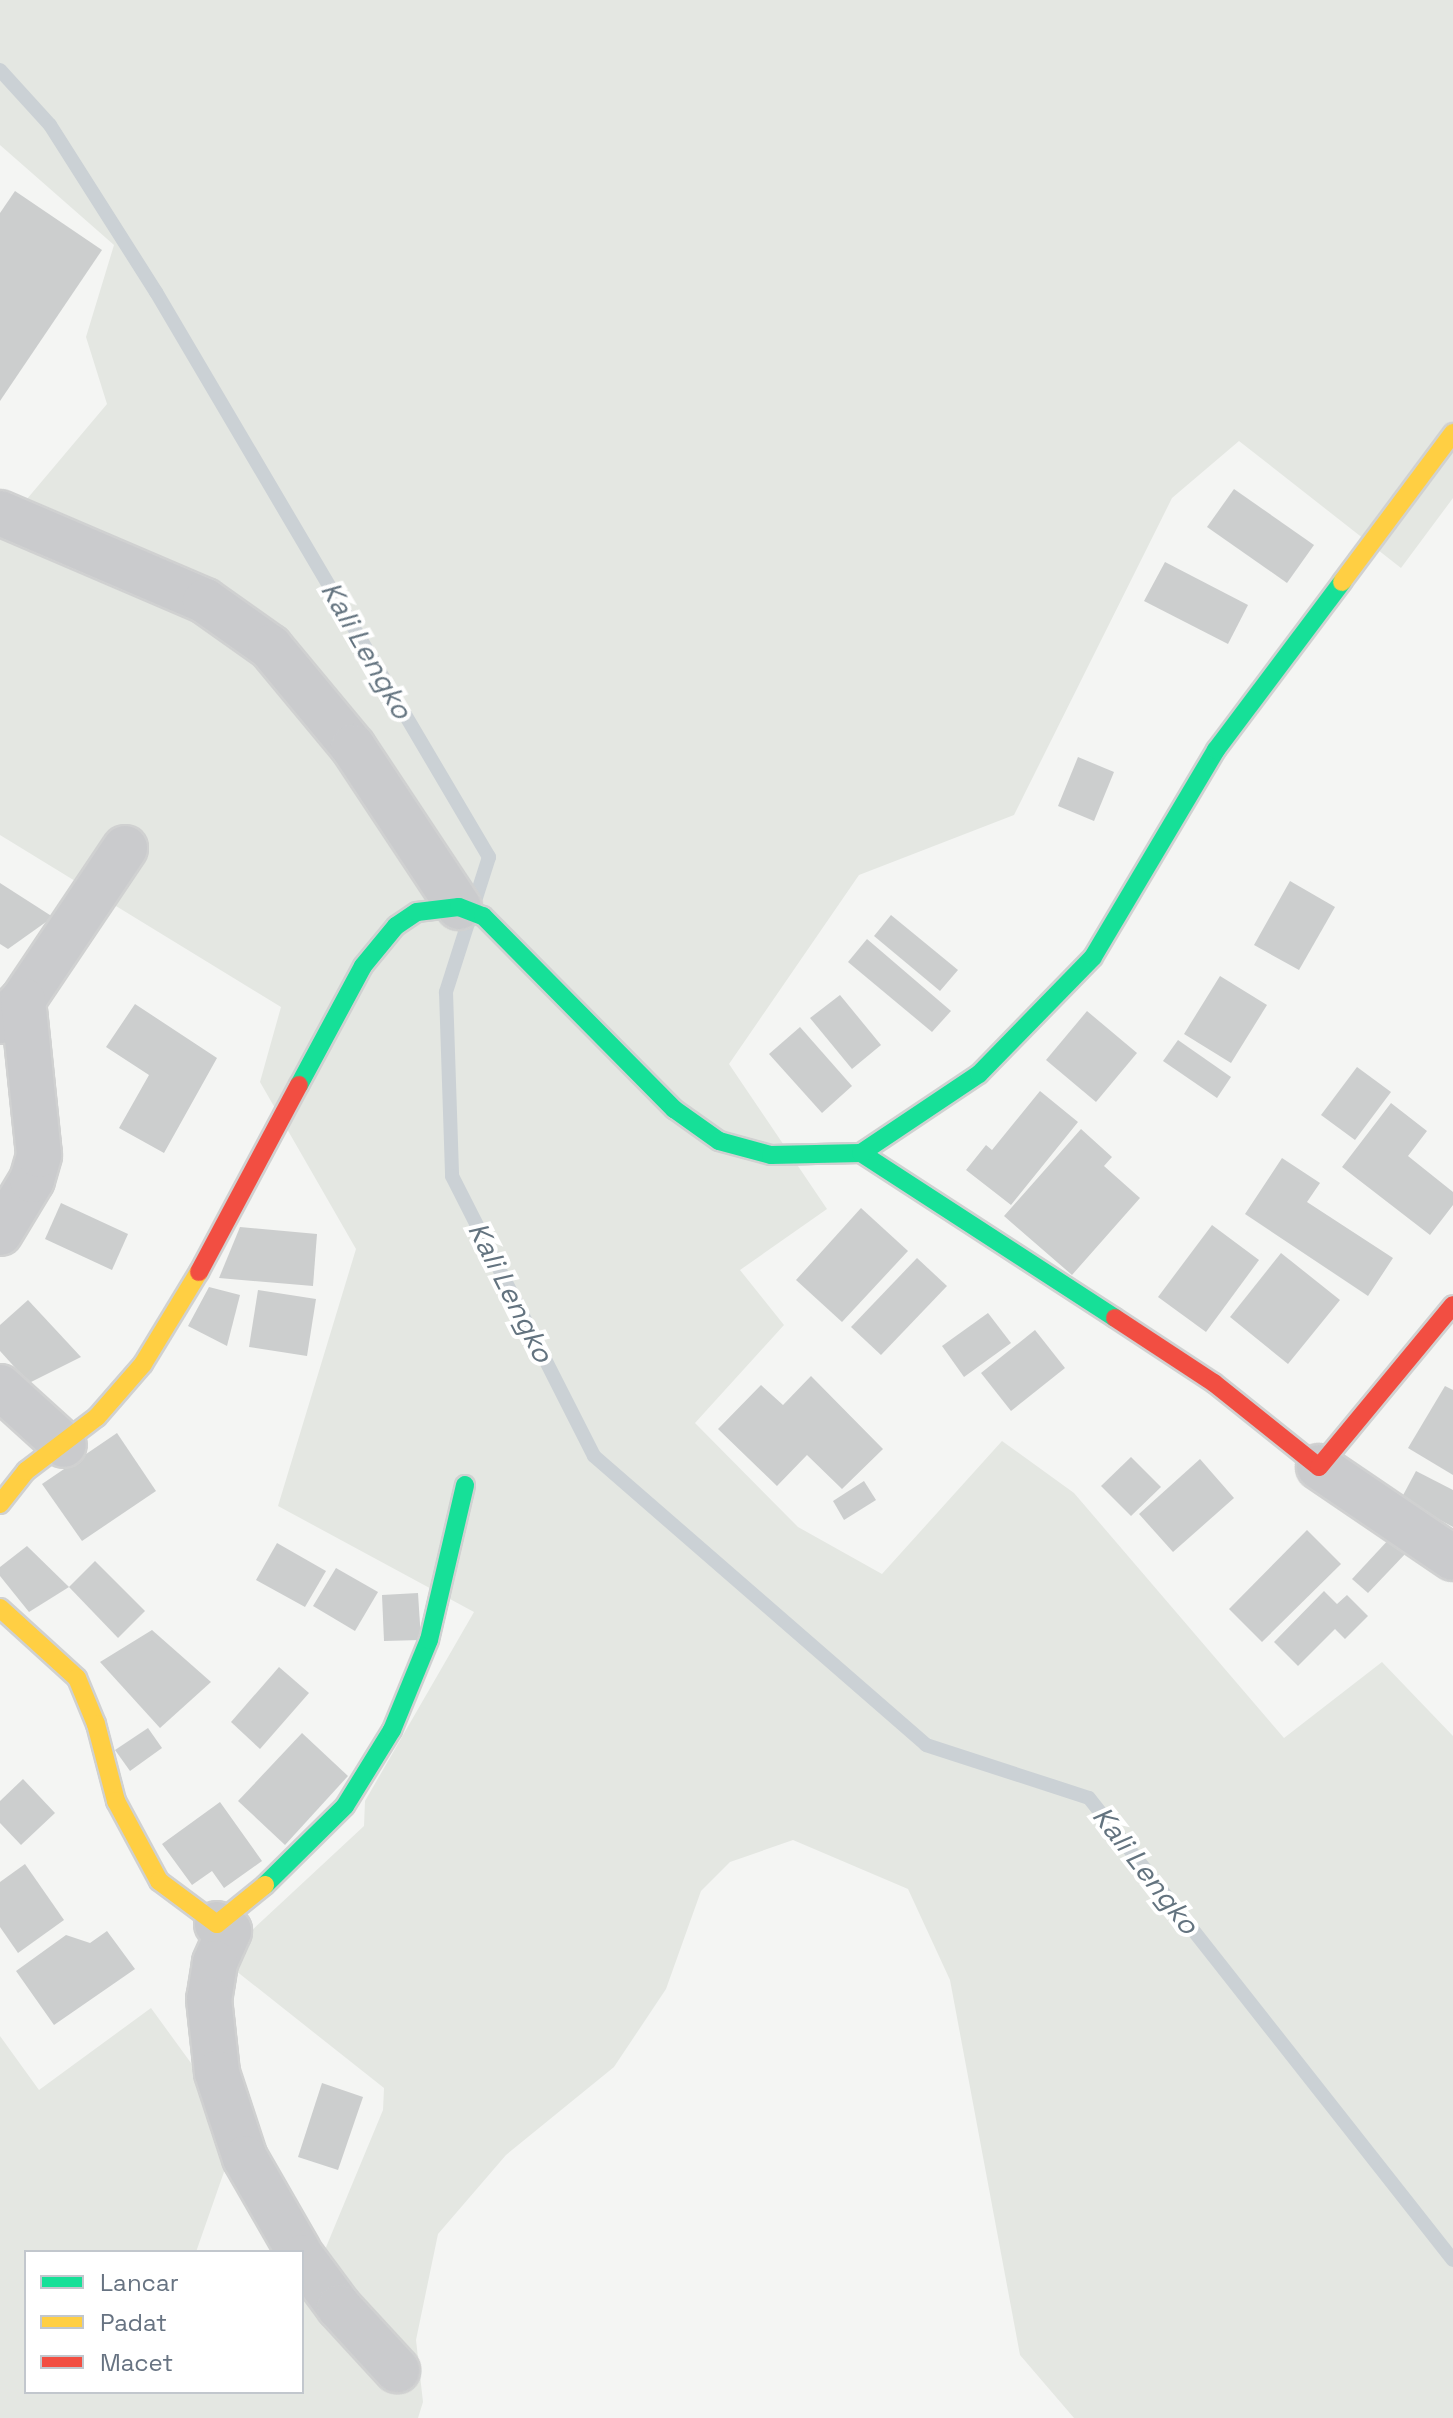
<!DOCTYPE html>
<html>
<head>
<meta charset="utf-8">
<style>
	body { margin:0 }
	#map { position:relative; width:1453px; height:2418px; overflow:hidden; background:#f4f5f3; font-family:"Space Grotesk",sans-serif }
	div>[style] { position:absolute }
	.green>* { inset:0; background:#e4e7e2 }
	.stream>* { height:14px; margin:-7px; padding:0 7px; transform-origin:7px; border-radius:7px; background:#cbd1d5 }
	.building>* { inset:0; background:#cccece }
	.roads { filter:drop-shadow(2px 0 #d0d1d1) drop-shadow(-2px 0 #d0d1d1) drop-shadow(0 2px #d0d1d1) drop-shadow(0 -2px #d0d1d1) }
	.street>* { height:44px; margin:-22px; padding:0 22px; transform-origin:22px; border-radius:22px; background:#cacbcd }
	.fast>* { height:18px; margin:-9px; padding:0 9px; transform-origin:9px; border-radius:9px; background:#16e098 }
	.slow>* { height:18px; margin:-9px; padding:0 9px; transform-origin:9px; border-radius:9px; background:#ffcf43 }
	.jam>* { height:18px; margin:-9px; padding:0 9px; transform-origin:9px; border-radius:9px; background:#f24e42 }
	span { translate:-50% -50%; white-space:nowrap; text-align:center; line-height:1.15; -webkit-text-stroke:8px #fff; paint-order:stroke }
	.water-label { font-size:28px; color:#63737f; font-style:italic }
	.legend { position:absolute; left:24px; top:2250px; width:280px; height:144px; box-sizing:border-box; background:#fff; border:2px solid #c2c7cd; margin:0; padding:10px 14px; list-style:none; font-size:24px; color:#677382 }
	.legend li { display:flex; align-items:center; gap:16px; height:40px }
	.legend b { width:40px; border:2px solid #c2c7cd }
</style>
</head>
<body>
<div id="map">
	<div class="green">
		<div style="clip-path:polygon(0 0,1453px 0,1453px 498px,1401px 568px,1239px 441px,1172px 498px,1014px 815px,859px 875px,729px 1064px,827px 1209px,740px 1270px,784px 1325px,695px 1423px,798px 1527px,882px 1574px,1002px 1441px,1074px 1493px,1284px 1738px,1382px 1662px,1453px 1736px,1453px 2418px,1074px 2418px,1020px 2355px,950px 1980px,908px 1889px,793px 1840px,730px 1862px,701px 1891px,666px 1989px,614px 2067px,506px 2155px,438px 2234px,416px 2340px,423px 2402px,418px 2418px,0 2418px,0 2036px,39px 2090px,151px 2008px,239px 2129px,196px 2252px,26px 2252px,26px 2392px,302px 2392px,302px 2305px,383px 2110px,384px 2088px,221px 1959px,364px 1826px,365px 1801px,474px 1612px,278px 1506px,356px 1249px,260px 1082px,281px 1007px,0 835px,0 531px,107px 404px,86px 337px,114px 245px,0 145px)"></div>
	</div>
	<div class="stream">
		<div style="left:0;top:70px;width:74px;rotate:47.7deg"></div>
		<div style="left:50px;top:125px;width:198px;rotate:57.6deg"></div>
		<div style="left:156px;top:292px;width:656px;rotate:59.49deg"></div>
		<div style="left:489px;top:857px;width:142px;rotate:107.7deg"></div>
		<div style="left:446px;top:992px;width:184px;rotate:88.1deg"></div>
		<div style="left:452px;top:1176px;width:314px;rotate:63.1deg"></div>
		<div style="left:594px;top:1456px;width:440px;rotate:41deg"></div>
		<div style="left:926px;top:1745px;width:171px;rotate:18deg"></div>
		<div style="left:1089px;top:1798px;width:588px;rotate:51.77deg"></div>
	</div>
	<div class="building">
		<div style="clip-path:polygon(15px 191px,102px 250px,0 401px,0 213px)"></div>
		<div style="clip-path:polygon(1234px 489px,1314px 545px,1287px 583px,1207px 527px)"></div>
		<div style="clip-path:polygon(1165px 562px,1248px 605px,1228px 644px,1144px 601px)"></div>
		<div style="clip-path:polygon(1078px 757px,1114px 772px,1094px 821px,1058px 806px)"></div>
		<div style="clip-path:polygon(1290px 881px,1335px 907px,1299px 970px,1254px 945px)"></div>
		<div style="clip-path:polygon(0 883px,53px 917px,8px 949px,0 944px)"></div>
		<div style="clip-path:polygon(891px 915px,958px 970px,940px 991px,874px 936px)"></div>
		<div style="clip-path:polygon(867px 939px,951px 1011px,932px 1032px,848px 962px)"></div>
		<div style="clip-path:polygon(1220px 976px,1267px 1005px,1231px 1063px,1184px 1034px)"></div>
		<div style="clip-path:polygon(840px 995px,881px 1045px,852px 1069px,810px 1018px)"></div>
		<div style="clip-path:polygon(135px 1004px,217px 1058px,164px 1153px,119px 1128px,149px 1075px,106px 1047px)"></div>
		<div style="clip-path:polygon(1087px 1011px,1137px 1053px,1096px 1102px,1046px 1060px)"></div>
		<div style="clip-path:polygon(800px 1027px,852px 1086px,822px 1113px,769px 1054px)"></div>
		<div style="clip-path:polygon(1178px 1040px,1231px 1077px,1217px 1098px,1163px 1061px)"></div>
		<div style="clip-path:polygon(1357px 1067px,1391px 1092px,1355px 1140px,1321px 1115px)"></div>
		<div style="clip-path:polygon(1040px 1091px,1078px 1122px,1011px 1205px,966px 1170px,986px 1145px,992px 1150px)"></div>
		<div style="clip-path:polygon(1391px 1103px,1427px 1131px,1408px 1156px,1453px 1192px,1453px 1205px,1430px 1235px,1342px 1167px)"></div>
		<div style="clip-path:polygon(1081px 1129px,1112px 1157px,1104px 1166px,1140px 1198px,1072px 1275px,1004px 1216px)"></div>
		<div style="clip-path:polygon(1282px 1158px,1320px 1183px,1307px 1202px,1393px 1258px,1368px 1296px,1245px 1214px)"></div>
		<div style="clip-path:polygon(61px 1203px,128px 1234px,112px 1270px,45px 1239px)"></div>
		<div style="clip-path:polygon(861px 1208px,908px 1251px,842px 1322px,796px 1280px)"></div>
		<div style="clip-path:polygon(1212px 1225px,1259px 1260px,1206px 1332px,1158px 1297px)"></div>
		<div style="clip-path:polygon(240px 1227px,317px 1234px,313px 1286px,219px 1278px)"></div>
		<div style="clip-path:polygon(1281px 1253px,1340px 1300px,1288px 1364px,1230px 1317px)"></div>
		<div style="clip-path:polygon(917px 1258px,947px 1286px,881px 1355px,851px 1327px)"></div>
		<div style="clip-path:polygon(209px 1287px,240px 1295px,227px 1346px,188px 1326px)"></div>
		<div style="clip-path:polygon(258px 1290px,316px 1299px,307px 1356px,249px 1347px)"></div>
		<div style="clip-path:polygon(28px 1300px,81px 1357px,29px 1383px,0 1351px,0 1325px)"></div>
		<div style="clip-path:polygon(988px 1313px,1011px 1343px,964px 1377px,942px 1346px)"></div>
		<div style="clip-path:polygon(1035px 1330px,1065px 1368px,1011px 1411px,981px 1373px)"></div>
		<div style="clip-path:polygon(811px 1376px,883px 1449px,842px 1489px,807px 1455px,777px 1486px,718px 1429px,761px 1385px,783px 1405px)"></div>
		<div style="clip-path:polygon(1445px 1386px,1453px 1390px,1453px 1475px,1408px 1448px)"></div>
		<div style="clip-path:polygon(117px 1433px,156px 1491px,82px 1541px,42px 1484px)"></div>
		<div style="clip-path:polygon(1131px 1457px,1161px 1487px,1131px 1516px,1101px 1486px)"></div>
		<div style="clip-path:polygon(1200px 1459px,1234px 1498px,1173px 1552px,1139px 1514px)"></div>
		<div style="clip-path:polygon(1416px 1471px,1453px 1490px,1453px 1527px,1401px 1499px)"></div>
		<div style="clip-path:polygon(864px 1481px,876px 1500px,844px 1520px,833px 1501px)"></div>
		<div style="clip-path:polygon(1307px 1530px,1341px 1564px,1262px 1642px,1229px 1609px)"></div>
		<div style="clip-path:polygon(1391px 1537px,1407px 1552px,1368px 1593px,1352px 1579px)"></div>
		<div style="clip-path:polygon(277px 1543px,326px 1571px,305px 1607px,256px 1580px)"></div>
		<div style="clip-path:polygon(27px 1546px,69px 1587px,29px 1612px,0 1576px,0 1567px)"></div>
		<div style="clip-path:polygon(95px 1561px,145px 1611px,118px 1638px,69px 1587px)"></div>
		<div style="clip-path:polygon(336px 1568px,378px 1592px,355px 1631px,313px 1606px)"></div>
		<div style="clip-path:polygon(1324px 1591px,1337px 1604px,1347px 1595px,1368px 1616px,1345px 1639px,1335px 1629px,1298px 1666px,1274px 1642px)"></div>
		<div style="clip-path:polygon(418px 1593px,421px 1640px,384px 1641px,382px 1595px)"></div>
		<div style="clip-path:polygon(152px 1630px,211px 1682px,160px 1728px,100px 1662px)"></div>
		<div style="clip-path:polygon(279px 1667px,309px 1693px,260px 1749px,231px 1722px)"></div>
		<div style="clip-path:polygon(148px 1728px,162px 1748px,130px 1771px,115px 1750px)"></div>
		<div style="clip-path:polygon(302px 1733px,348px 1776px,285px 1845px,238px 1801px)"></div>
		<div style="clip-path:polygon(23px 1779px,55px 1813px,21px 1845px,0 1823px,0 1801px)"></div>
		<div style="clip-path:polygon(220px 1802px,262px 1861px,224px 1888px,212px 1871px,192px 1885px,162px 1844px)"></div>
		<div style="clip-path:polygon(25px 1864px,64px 1920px,18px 1953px,0 1927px,0 1882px)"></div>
		<div style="clip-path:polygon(107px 1931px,135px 1969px,54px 2025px,16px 1971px,66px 1935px,90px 1943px)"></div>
		<div style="clip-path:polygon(322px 2083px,363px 2097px,338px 2170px,298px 2157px)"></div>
	</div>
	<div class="roads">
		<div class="street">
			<div style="left:0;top:513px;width:223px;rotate:23.2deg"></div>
			<div style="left:205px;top:601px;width:80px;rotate:35.3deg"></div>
			<div style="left:270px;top:647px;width:130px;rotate:50.3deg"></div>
			<div style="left:353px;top:747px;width:192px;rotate:56.5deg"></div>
			<div style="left:2px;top:1021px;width:30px;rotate:-45deg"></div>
			<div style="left:23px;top:1000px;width:183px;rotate:-56.1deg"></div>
			<div style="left:0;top:1233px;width:62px;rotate:-58.9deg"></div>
			<div style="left:32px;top:1180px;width:26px;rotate:-74deg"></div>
			<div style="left:39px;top:1155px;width:156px;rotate:-95.9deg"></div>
			<div style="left:0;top:1387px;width:86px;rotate:42.2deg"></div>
			<div style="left:1319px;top:1467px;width:162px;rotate:34.2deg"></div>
			<div style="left:217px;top:1924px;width:14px;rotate:30deg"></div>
			<div style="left:229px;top:1931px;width:35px;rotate:114deg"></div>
			<div style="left:215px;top:1963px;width:36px;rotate:99deg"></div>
			<div style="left:209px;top:1999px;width:74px;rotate:83.8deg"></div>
			<div style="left:217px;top:2073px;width:89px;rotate:71.8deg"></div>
			<div style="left:245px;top:2158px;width:108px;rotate:60.1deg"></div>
			<div style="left:302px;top:2257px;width:62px;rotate:53.5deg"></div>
			<div style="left:339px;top:2307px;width:86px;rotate:47.4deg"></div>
		</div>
		<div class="fast">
			<div style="left:299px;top:1085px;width:135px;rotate:-61.7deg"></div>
			<div style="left:363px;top:966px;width:52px;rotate:-50.5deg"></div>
			<div style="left:396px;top:926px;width:25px;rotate:-34deg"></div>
			<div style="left:417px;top:912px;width:42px;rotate:-6.8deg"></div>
			<div style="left:459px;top:907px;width:26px;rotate:21deg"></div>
			<div style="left:483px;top:916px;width:272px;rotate:45.3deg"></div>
			<div style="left:674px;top:1109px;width:55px;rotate:35.4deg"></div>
			<div style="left:719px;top:1141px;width:54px;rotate:15.1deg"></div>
			<div style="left:771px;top:1155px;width:90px;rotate:-1.3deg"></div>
			<div style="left:861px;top:1153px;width:303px;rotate:33deg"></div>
			<div style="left:861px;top:1153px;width:142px;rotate:-33.8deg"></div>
			<div style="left:979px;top:1074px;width:163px;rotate:-45.7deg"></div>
			<div style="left:1093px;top:957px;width:241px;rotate:-59.3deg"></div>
			<div style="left:1216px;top:750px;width:210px;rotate:-53.1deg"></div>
			<div style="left:265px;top:1885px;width:112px;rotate:-44.6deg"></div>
			<div style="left:345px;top:1806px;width:89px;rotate:-58.3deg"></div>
			<div style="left:392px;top:1730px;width:97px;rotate:-67.7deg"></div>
			<div style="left:429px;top:1640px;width:159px;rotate:-76.9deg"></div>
		</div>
		<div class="slow">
			<div style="left:1342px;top:582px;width:186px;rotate:-53.3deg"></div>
			<div style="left:0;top:1504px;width:42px;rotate:-51.8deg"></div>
			<div style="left:26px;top:1471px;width:89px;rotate:-37.3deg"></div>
			<div style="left:97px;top:1417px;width:70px;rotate:-49deg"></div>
			<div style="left:143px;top:1364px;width:108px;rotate:-58.7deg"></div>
			<div style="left:0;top:1608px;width:104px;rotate:42.3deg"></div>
			<div style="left:77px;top:1678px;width:50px;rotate:67.6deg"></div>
			<div style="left:96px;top:1724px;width:80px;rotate:75.4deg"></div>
			<div style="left:116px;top:1801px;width:91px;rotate:61.7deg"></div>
			<div style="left:159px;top:1881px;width:72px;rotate:36.6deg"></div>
			<div style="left:217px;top:1924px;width:62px;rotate:-39.1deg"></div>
		</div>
		<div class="jam">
			<div style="left:199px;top:1272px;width:212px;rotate:-61.9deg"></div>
			<div style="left:1115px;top:1318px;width:118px;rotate:33.3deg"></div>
			<div style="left:1214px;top:1383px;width:134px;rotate:38.7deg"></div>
			<div style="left:1319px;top:1467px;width:210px;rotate:-50.4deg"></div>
		</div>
	</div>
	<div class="water-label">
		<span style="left:367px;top:650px;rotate:60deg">Kali Lengko</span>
		<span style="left:511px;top:1292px;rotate:63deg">Kali Lengko</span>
		<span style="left:1146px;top:1870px;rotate:52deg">Kali Lengko</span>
	</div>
	<ul class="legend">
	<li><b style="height:10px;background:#16e098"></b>Lancar</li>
	<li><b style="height:10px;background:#ffcf43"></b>Padat</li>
	<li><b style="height:10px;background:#f24e42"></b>Macet</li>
	</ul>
</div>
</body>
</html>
